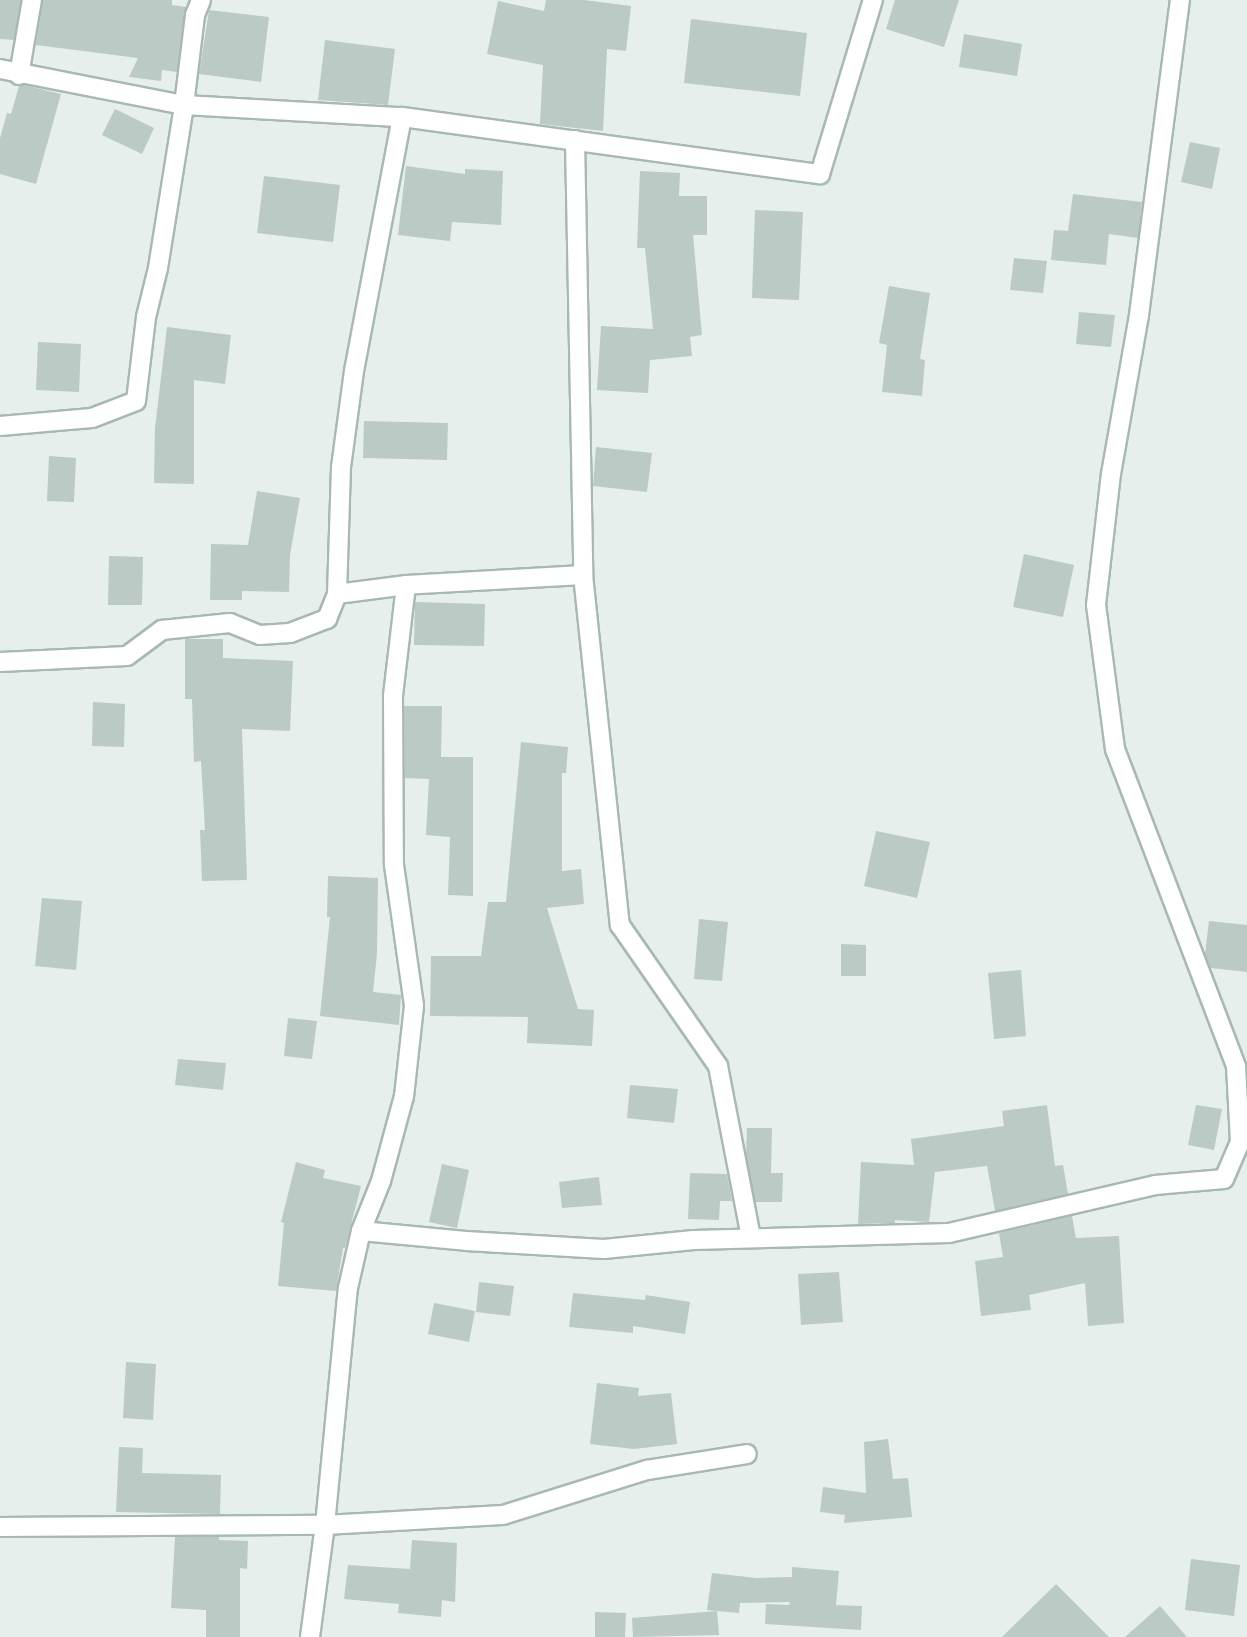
<!DOCTYPE html>
<html>
<head>
<meta charset="utf-8">
<style>
	body { margin:0 }
	#map { position:relative; width:1247px; height:1637px; overflow:hidden; background:#e6efeb; font-family:Poppins,sans-serif }
	div>[style] { position:absolute }
	.building>* { inset:0; background:#bbcac4 }
	.roads { filter:drop-shadow(2px 0 #a8b8b2) drop-shadow(-2px 0 #a8b8b2) drop-shadow(0 2px #a8b8b2) drop-shadow(0 -2px #a8b8b2) }
	.minor>* { height:18px; margin:-9px; padding:0 9px; transform-origin:9px; border-radius:9px; background:#fff }
	span { translate:-50% -50%; white-space:nowrap; text-align:center; line-height:1.15; -webkit-text-stroke:5px #f7fbf9; paint-order:stroke }
</style>
</head>
<body>
<div id="map">
	<div class="building">
		<div style="clip-path:polygon(0 0,21px 0,14px 40px,0 39px)"></div>
		<div style="clip-path:polygon(43px 0,172px 0,172px 5px,186px 7px,177px 72px,162px 70px,161px 81px,129px 77px,138px 58px,36px 45px)"></div>
		<div style="clip-path:polygon(546px 0,584px 0,631px 6px,626px 51px,607px 49px,603px 131px,540px 124px,543px 65px,487px 54px,498px 1px,544px 11px)"></div>
		<div style="clip-path:polygon(895px 0,959px 0,944px 47px,886px 29px)"></div>
		<div style="clip-path:polygon(209px 10px,269px 17px,261px 82px,199px 74px)"></div>
		<div style="clip-path:polygon(691px 19px,807px 33px,800px 96px,684px 83px)"></div>
		<div style="clip-path:polygon(964px 34px,1022px 44px,1017px 76px,959px 67px)"></div>
		<div style="clip-path:polygon(325px 40px,395px 49px,388px 105px,318px 100px)"></div>
		<div style="clip-path:polygon(24px 85px,61px 94px,36px 184px,0 174px,0 138px,7px 113px,11px 114px,19px 86px)"></div>
		<div style="clip-path:polygon(115px 109px,154px 128px,142px 154px,102px 135px)"></div>
		<div style="clip-path:polygon(1190px 142px,1220px 148px,1212px 189px,1181px 182px)"></div>
		<div style="clip-path:polygon(406px 166px,465px 174px,465px 169px,503px 171px,501px 225px,452px 222px,450px 241px,398px 235px)"></div>
		<div style="clip-path:polygon(640px 171px,680px 173px,679px 196px,707px 196px,707px 235px,693px 235px,702px 335px,690px 337px,692px 356px,650px 360px,648px 393px,597px 390px,601px 326px,653px 329px,645px 248px,637px 248px)"></div>
		<div style="clip-path:polygon(264px 176px,340px 185px,333px 242px,257px 233px)"></div>
		<div style="clip-path:polygon(1073px 194px,1142px 202px,1138px 238px,1109px 234px,1106px 265px,1051px 260px,1054px 230px,1068px 231px)"></div>
		<div style="clip-path:polygon(755px 210px,803px 212px,799px 300px,752px 298px)"></div>
		<div style="clip-path:polygon(1014px 258px,1047px 261px,1043px 293px,1010px 290px)"></div>
		<div style="clip-path:polygon(889px 286px,930px 293px,920px 359px,925px 360px,922px 396px,882px 392px,887px 345px,879px 343px)"></div>
		<div style="clip-path:polygon(1079px 312px,1115px 315px,1111px 347px,1076px 344px)"></div>
		<div style="clip-path:polygon(167px 327px,231px 335px,225px 384px,194px 380px,194px 484px,154px 483px,155px 428px)"></div>
		<div style="clip-path:polygon(38px 342px,81px 344px,79px 392px,36px 390px)"></div>
		<div style="clip-path:polygon(364px 421px,448px 423px,447px 460px,363px 458px)"></div>
		<div style="clip-path:polygon(596px 447px,652px 453px,647px 492px,593px 486px)"></div>
		<div style="clip-path:polygon(49px 456px,76px 458px,74px 502px,47px 501px)"></div>
		<div style="clip-path:polygon(257px 491px,300px 498px,290px 555px,289px 592px,242px 591px,242px 600px,210px 600px,211px 544px,248px 545px)"></div>
		<div style="clip-path:polygon(1024px 554px,1074px 565px,1063px 617px,1013px 607px)"></div>
		<div style="clip-path:polygon(109px 556px,143px 557px,142px 605px,108px 605px)"></div>
		<div style="clip-path:polygon(415px 602px,485px 604px,484px 646px,414px 645px)"></div>
		<div style="clip-path:polygon(185px 639px,223px 639px,223px 658px,293px 661px,290px 731px,242px 729px,247px 880px,202px 881px,200px 830px,205px 830px,201px 761px,194px 762px,192px 699px,185px 699px)"></div>
		<div style="clip-path:polygon(93px 702px,125px 704px,124px 747px,92px 746px)"></div>
		<div style="clip-path:polygon(404px 706px,442px 706px,441px 757px,473px 757px,473px 896px,448px 895px,450px 837px,426px 835px,429px 779px,405px 778px)"></div>
		<div style="clip-path:polygon(521px 742px,568px 747px,566px 773px,562px 773px,562px 871px,581px 869px,584px 904px,547px 908px,578px 1009px,594px 1010px,592px 1046px,527px 1043px,528px 1017px,430px 1016px,431px 956px,481px 956px,488px 902px,506px 902px)"></div>
		<div style="clip-path:polygon(876px 831px,930px 842px,917px 898px,864px 886px)"></div>
		<div style="clip-path:polygon(328px 876px,378px 878px,377px 954px,373px 992px,401px 995px,399px 1025px,320px 1016px,330px 917px,327px 917px)"></div>
		<div style="clip-path:polygon(42px 898px,82px 901px,76px 970px,35px 966px)"></div>
		<div style="clip-path:polygon(699px 919px,728px 922px,722px 981px,694px 979px)"></div>
		<div style="clip-path:polygon(1209px 921px,1247px 925px,1247px 972px,1211px 968px,1205px 954px)"></div>
		<div style="clip-path:polygon(841px 944px,866px 945px,866px 976px,841px 976px)"></div>
		<div style="clip-path:polygon(1021px 970px,1026px 1036px,994px 1039px,988px 973px)"></div>
		<div style="clip-path:polygon(288px 1018px,317px 1021px,312px 1059px,284px 1056px)"></div>
		<div style="clip-path:polygon(178px 1059px,226px 1063px,223px 1090px,175px 1085px)"></div>
		<div style="clip-path:polygon(630px 1085px,678px 1089px,674px 1123px,627px 1118px)"></div>
		<div style="clip-path:polygon(1047px 1105px,1055px 1166px,1063px 1165px,1068px 1194px,995px 1211px,987px 1166px,935px 1172px,929px 1222px,895px 1220px,895px 1223px,858px 1224px,861px 1162px,914px 1165px,911px 1139px,1004px 1126px,1002px 1111px)"></div>
		<div style="clip-path:polygon(1196px 1105px,1222px 1109px,1214px 1150px,1188px 1145px)"></div>
		<div style="clip-path:polygon(747px 1128px,772px 1128px,771px 1173px,783px 1173px,782px 1202px,755px 1202px,746px 1155px)"></div>
		<div style="clip-path:polygon(296px 1162px,325px 1170px,323px 1178px,361px 1186px,345px 1248px,343px 1248px,336px 1291px,278px 1286px,284px 1223px,281px 1222px)"></div>
		<div style="clip-path:polygon(442px 1164px,469px 1170px,457px 1228px,429px 1222px)"></div>
		<div style="clip-path:polygon(690px 1173px,727px 1174px,732px 1201px,720px 1201px,719px 1220px,688px 1219px)"></div>
		<div style="clip-path:polygon(599px 1177px,602px 1205px,562px 1208px,559px 1182px)"></div>
		<div style="clip-path:polygon(1072px 1216px,1076px 1238px,1119px 1236px,1124px 1323px,1088px 1326px,1085px 1283px,1029px 1295px,1031px 1310px,981px 1316px,975px 1261px,1003px 1257px,999px 1233px)"></div>
		<div style="clip-path:polygon(839px 1272px,843px 1322px,801px 1325px,798px 1274px)"></div>
		<div style="clip-path:polygon(479px 1282px,514px 1286px,510px 1316px,476px 1312px)"></div>
		<div style="clip-path:polygon(573px 1293px,645px 1300px,646px 1295px,690px 1302px,685px 1334px,633px 1326px,633px 1333px,569px 1327px)"></div>
		<div style="clip-path:polygon(434px 1303px,475px 1311px,469px 1342px,428px 1334px)"></div>
		<div style="clip-path:polygon(126px 1362px,156px 1364px,153px 1420px,123px 1418px)"></div>
		<div style="clip-path:polygon(597px 1383px,639px 1388px,638px 1396px,671px 1393px,677px 1444px,634px 1449px,590px 1444px)"></div>
		<div style="clip-path:polygon(888px 1439px,893px 1479px,908px 1478px,912px 1517px,844px 1523px,845px 1515px,820px 1512px,823px 1487px,866px 1493px,864px 1442px)"></div>
		<div style="clip-path:polygon(119px 1447px,143px 1448px,142px 1473px,221px 1475px,220px 1514px,116px 1512px)"></div>
		<div style="clip-path:polygon(175px 1537px,219px 1537px,219px 1540px,248px 1541px,247px 1569px,240px 1568px,240px 1637px,206px 1637px,206px 1610px,171px 1608px)"></div>
		<div style="clip-path:polygon(412px 1540px,457px 1543px,455px 1602px,442px 1600px,441px 1617px,398px 1613px,399px 1604px,344px 1599px,348px 1565px,410px 1569px)"></div>
		<div style="clip-path:polygon(1191px 1559px,1240px 1565px,1234px 1616px,1185px 1610px)"></div>
		<div style="clip-path:polygon(792px 1567px,839px 1571px,836px 1605px,862px 1606px,861px 1630px,765px 1624px,766px 1604px,789px 1605px,790px 1602px,740px 1603px,739px 1613px,707px 1610px,712px 1573px,756px 1578px,792px 1577px)"></div>
		<div style="clip-path:polygon(1056px 1584px,1109px 1637px,1002px 1637px)"></div>
		<div style="clip-path:polygon(1160px 1606px,1187px 1637px,1125px 1637px)"></div>
		<div style="clip-path:polygon(717px 1611px,719px 1635px,633px 1637px,632px 1618px)"></div>
		<div style="clip-path:polygon(595px 1612px,626px 1613px,625px 1637px,595px 1637px)"></div>
	</div>
	<div class="roads">
		<div class="minor">
			<div style="left:0;top:69px;width:187px;rotate:11.1deg"></div>
			<div style="left:184px;top:105px;width:218px;rotate:3.2deg"></div>
			<div style="left:402px;top:117px;width:422px;rotate:7.8deg"></div>
			<div style="left:820px;top:174px;width:182px;rotate:-73.1deg"></div>
			<div style="left:19px;top:75px;width:76px;rotate:-80.2deg"></div>
			<div style="left:402px;top:117px;width:258px;rotate:100.7deg"></div>
			<div style="left:354px;top:371px;width:97px;rotate:97.7deg"></div>
			<div style="left:341px;top:467px;width:127px;rotate:91.8deg"></div>
			<div style="left:337px;top:594px;width:70px;rotate:-7.4deg"></div>
			<div style="left:575px;top:140px;width:435px;rotate:88.9deg"></div>
			<div style="left:583px;top:575px;width:177px;rotate:176.8deg"></div>
			<div style="left:406px;top:585px;width:112px;rotate:96.7deg"></div>
			<div style="left:393px;top:696px;width:169px;rotate:89.7deg"></div>
			<div style="left:394px;top:865px;width:142px;rotate:81.9deg"></div>
			<div style="left:414px;top:1006px;width:91px;rotate:96.3deg"></div>
			<div style="left:404px;top:1096px;width:88px;rotate:105.1deg"></div>
			<div style="left:381px;top:1181px;width:54px;rotate:111.8deg"></div>
			<div style="left:361px;top:1231px;width:105px;rotate:5.4deg"></div>
			<div style="left:466px;top:1241px;width:138px;rotate:3.3deg"></div>
			<div style="left:604px;top:1249px;width:90px;rotate:-5.7deg"></div>
			<div style="left:694px;top:1240px;width:255px;rotate:-1.6deg"></div>
			<div style="left:949px;top:1233px;width:212px;rotate:-13.1deg"></div>
			<div style="left:1155px;top:1185px;width:69px;rotate:-5deg"></div>
			<div style="left:1224px;top:1179px;width:40px;rotate:-66.6deg"></div>
			<div style="left:1240px;top:1142px;width:76px;rotate:-93deg"></div>
			<div style="left:1236px;top:1066px;width:339px;rotate:-110.9deg"></div>
			<div style="left:1115px;top:749px;width:145px;rotate:-97.5deg"></div>
			<div style="left:1096px;top:605px;width:132px;rotate:-83.5deg"></div>
			<div style="left:1111px;top:474px;width:161px;rotate:-80deg"></div>
			<div style="left:1139px;top:315px;width:318px;rotate:-82.6deg"></div>
			<div style="left:0;top:426px;width:92px;rotate:-5deg"></div>
			<div style="left:92px;top:418px;width:47px;rotate:-21.1deg"></div>
			<div style="left:136px;top:401px;width:85px;rotate:-83.2deg"></div>
			<div style="left:146px;top:317px;width:50px;rotate:-76.2deg"></div>
			<div style="left:158px;top:268px;width:165px;rotate:-80.9deg"></div>
			<div style="left:184px;top:105px;width:91px;rotate:-83deg"></div>
			<div style="left:195px;top:15px;width:16px;rotate:-68deg"></div>
			<div style="left:583px;top:575px;width:352px;rotate:84deg"></div>
			<div style="left:620px;top:925px;width:172px;rotate:55.2deg"></div>
			<div style="left:718px;top:1066px;width:175px;rotate:79.1deg"></div>
			<div style="left:0;top:662px;width:127px;rotate:-2.7deg"></div>
			<div style="left:127px;top:656px;width:44px;rotate:-36.6deg"></div>
			<div style="left:162px;top:630px;width:68px;rotate:-5.9deg"></div>
			<div style="left:230px;top:623px;width:32px;rotate:22deg"></div>
			<div style="left:260px;top:635px;width:30px;rotate:-4deg"></div>
			<div style="left:290px;top:633px;width:40px;rotate:-21deg"></div>
			<div style="left:327px;top:619px;width:27px;rotate:-68deg"></div>
			<div style="left:0;top:1527px;width:325px;rotate:-0.4deg"></div>
			<div style="left:325px;top:1525px;width:178px;rotate:-3.2deg"></div>
			<div style="left:503px;top:1515px;width:151px;rotate:-17.4deg"></div>
			<div style="left:647px;top:1470px;width:101px;rotate:-9.1deg"></div>
			<div style="left:310px;top:1637px;width:113px;rotate:-82.4deg"></div>
			<div style="left:325px;top:1525px;width:238px;rotate:-84.5deg"></div>
			<div style="left:348px;top:1288px;width:58px;rotate:-77.2deg"></div>
		</div>
	</div>
</div>
</body>
</html>
